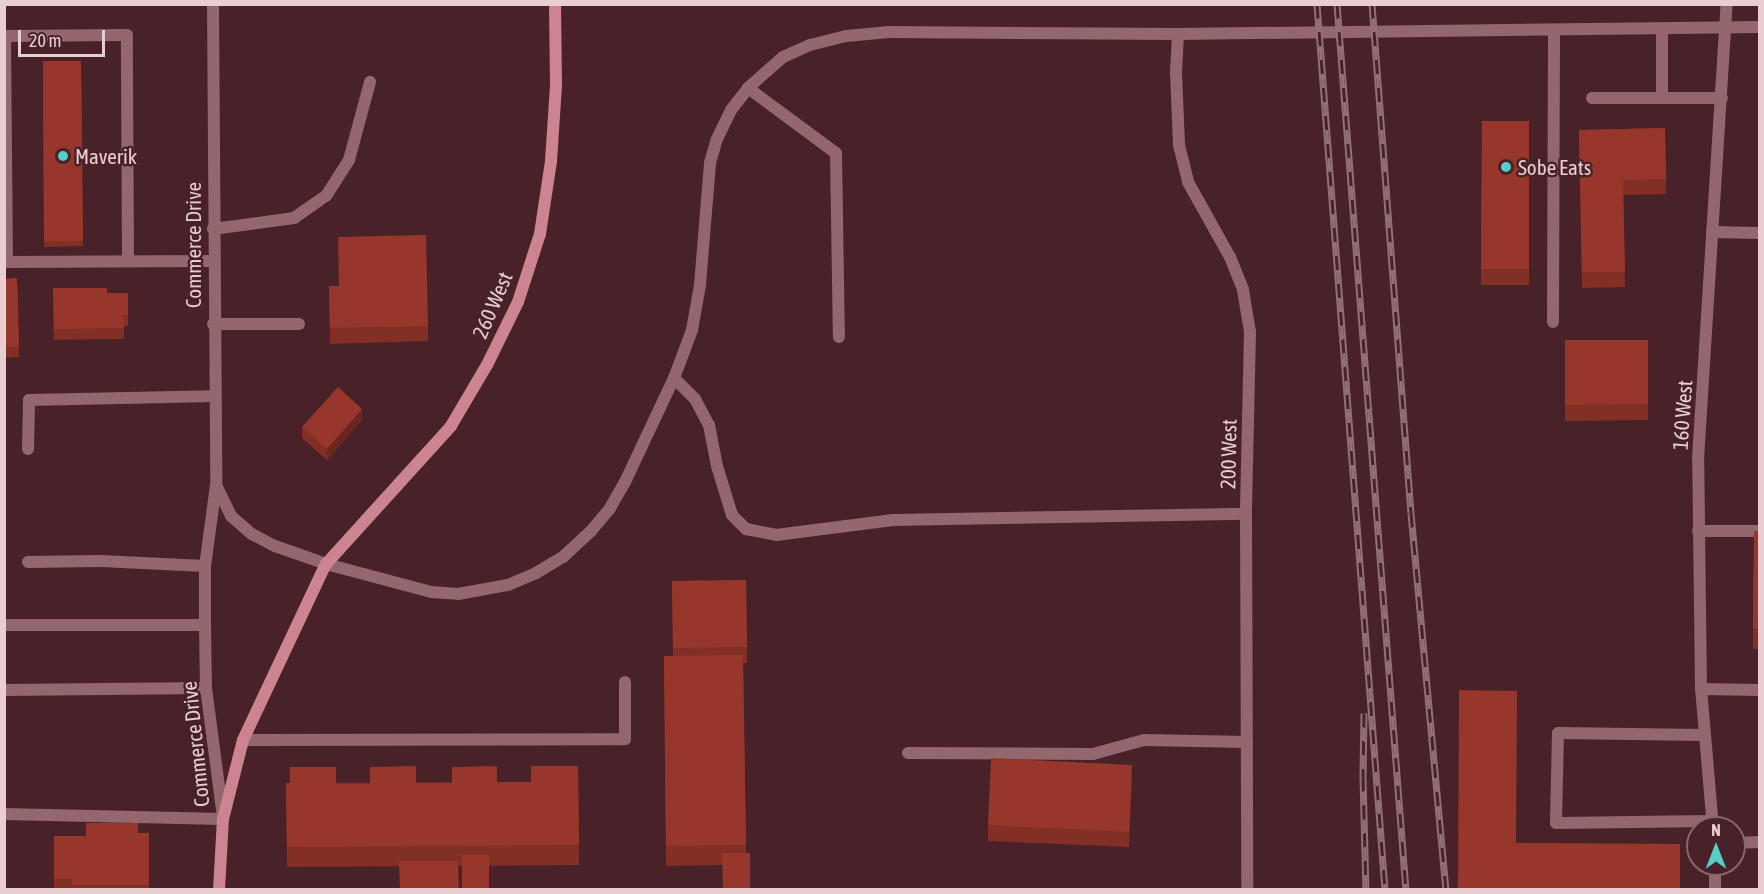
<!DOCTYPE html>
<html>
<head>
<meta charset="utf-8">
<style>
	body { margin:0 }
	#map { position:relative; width:1764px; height:894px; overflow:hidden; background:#492129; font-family:"Asap Condensed",sans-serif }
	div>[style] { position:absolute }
	.lane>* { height:12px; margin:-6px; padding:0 6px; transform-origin:6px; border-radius:6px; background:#94666d }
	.street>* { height:12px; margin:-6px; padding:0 6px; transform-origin:6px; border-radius:6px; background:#94666d }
	.secondary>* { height:12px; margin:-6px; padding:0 6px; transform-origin:6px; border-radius:6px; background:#cc8490 }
	.rail>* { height:7px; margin-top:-3.5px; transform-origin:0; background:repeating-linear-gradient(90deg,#492129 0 14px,#927076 0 28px); box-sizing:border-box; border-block:2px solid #927076 }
	.wall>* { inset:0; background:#822f26 }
	.shaded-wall>* { inset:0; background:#6a261f }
	.building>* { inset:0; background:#97372c }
	.dots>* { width:16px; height:16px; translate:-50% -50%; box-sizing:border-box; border:3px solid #492129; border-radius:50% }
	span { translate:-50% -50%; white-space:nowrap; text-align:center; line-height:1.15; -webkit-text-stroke:5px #492129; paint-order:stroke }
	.poi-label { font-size:21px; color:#e9ced1 }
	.left { translate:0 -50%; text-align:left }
	.street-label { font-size:21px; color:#e9ced1 }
	.frame { position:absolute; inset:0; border:6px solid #e9ced1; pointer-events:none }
	.north { position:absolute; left:1686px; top:816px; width:60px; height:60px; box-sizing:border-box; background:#492129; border:2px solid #89666c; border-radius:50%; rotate:0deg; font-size:16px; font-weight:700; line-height:24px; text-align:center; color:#e9ced1 }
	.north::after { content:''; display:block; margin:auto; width:21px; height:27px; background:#55cec6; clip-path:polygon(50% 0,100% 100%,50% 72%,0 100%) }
	.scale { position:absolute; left:18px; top:30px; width:87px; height:27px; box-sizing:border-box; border:3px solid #e9ced1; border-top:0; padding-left:8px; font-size:18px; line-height:21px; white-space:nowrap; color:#e9ced1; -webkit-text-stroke:4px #492129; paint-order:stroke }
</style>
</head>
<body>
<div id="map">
	<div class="lane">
		<div style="left:1662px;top:29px;width:69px;rotate:90deg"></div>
		<div style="left:748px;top:88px;width:109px;rotate:36.5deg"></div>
		<div style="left:836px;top:153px;width:184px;rotate:89.1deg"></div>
		<div style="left:1592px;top:98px;width:130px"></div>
		<div style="left:213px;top:229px;width:82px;rotate:-7.7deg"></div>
		<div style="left:294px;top:218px;width:39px;rotate:-35deg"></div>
		<div style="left:326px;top:196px;width:43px;rotate:-57.4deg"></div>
		<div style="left:349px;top:160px;width:81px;rotate:-74.9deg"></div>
		<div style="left:1712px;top:232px;width:48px;rotate:1.2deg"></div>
		<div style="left:128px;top:261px;width:226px;rotate:-90.3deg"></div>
		<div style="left:127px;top:35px;width:122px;rotate:179.5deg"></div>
		<div style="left:5px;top:36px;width:226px;rotate:89.5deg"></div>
		<div style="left:7px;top:262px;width:205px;rotate:-0.3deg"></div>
		<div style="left:1553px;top:322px;width:292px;rotate:-89.8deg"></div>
		<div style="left:213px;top:324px;width:86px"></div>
		<div style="left:674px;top:378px;width:30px;rotate:45deg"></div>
		<div style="left:695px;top:399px;width:30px;rotate:62deg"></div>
		<div style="left:709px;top:425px;width:42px;rotate:79deg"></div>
		<div style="left:717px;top:466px;width:51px;rotate:73deg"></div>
		<div style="left:732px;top:515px;width:20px;rotate:45deg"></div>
		<div style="left:746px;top:529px;width:31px;rotate:11deg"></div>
		<div style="left:776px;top:535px;width:118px;rotate:-7.3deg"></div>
		<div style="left:893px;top:520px;width:353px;rotate:-1deg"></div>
		<div style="left:28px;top:449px;width:49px;rotate:-88.8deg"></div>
		<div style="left:29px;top:400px;width:185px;rotate:-1.2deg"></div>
		<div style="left:1698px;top:531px;width:62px"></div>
		<div style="left:28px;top:562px;width:73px;rotate:-0.8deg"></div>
		<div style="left:101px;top:561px;width:104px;rotate:2.8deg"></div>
		<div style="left:4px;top:625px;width:201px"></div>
		<div style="left:1701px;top:689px;width:59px;rotate:1deg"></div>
		<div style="left:4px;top:690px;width:202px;rotate:-0.6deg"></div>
		<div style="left:1704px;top:735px;width:146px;rotate:-179.2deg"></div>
		<div style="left:1558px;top:733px;width:90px;rotate:91.3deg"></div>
		<div style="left:1556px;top:823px;width:156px;rotate:-0.7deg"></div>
		<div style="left:243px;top:740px;width:382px;rotate:-0.1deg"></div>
		<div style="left:625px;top:739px;width:57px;rotate:-90deg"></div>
		<div style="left:908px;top:753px;width:185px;rotate:0.3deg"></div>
		<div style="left:1093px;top:754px;width:53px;rotate:-15.4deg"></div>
		<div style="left:1144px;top:740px;width:103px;rotate:1.1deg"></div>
		<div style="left:4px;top:814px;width:219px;rotate:1.3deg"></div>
		<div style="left:1734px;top:843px;width:26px;rotate:-2deg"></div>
	</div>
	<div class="street">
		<div style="left:213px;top:4px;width:481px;rotate:89.6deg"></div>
		<div style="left:216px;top:485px;width:82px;rotate:97.7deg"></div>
		<div style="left:205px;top:566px;width:59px;rotate:90deg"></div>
		<div style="left:205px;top:625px;width:63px;rotate:89.1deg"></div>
		<div style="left:206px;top:688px;width:130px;rotate:82.5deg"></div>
		<div style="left:1178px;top:34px;width:39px;rotate:93deg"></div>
		<div style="left:1176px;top:73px;width:72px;rotate:87.6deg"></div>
		<div style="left:1179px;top:145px;width:38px;rotate:76deg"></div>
		<div style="left:1188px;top:182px;width:86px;rotate:60.8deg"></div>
		<div style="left:1230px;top:257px;width:35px;rotate:68deg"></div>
		<div style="left:1243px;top:290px;width:43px;rotate:80.5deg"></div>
		<div style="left:1250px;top:332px;width:182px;rotate:91.3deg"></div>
		<div style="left:1246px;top:514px;width:376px;rotate:89.8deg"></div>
		<div style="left:216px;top:485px;width:34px;rotate:64deg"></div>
		<div style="left:231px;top:516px;width:28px;rotate:41deg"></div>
		<div style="left:252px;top:534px;width:26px;rotate:28deg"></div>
		<div style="left:275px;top:546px;width:54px;rotate:19.4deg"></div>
		<div style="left:326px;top:564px;width:109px;rotate:14.9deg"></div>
		<div style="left:431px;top:592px;width:27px;rotate:4deg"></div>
		<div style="left:458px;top:594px;width:51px;rotate:-10.2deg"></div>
		<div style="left:508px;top:585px;width:30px;rotate:-23deg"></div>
		<div style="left:536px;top:573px;width:31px;rotate:-31deg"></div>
		<div style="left:563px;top:557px;width:38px;rotate:-43deg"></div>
		<div style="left:591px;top:531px;width:30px;rotate:-50deg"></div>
		<div style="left:610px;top:508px;width:30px;rotate:-60deg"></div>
		<div style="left:625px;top:482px;width:115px;rotate:-64.8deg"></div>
		<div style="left:674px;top:378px;width:51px;rotate:-69.4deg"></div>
		<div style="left:692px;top:330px;width:46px;rotate:-79.9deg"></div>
		<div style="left:700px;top:285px;width:122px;rotate:-85.3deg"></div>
		<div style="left:710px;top:163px;width:25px;rotate:-74deg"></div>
		<div style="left:717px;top:139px;width:32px;rotate:-64deg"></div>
		<div style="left:731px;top:110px;width:28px;rotate:-52deg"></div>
		<div style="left:748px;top:88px;width:47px;rotate:-41.5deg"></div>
		<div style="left:783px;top:57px;width:30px;rotate:-24deg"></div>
		<div style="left:810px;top:45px;width:37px;rotate:-14deg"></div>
		<div style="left:846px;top:36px;width:43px;rotate:-5.3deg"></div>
		<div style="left:889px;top:32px;width:289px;rotate:0.4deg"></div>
		<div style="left:1178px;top:34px;width:582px;rotate:-0.69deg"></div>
		<div style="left:1713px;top:828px;width:140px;rotate:-94.9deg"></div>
		<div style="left:1701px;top:689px;width:230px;rotate:-90.7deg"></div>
		<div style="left:1698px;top:459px;width:456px;rotate:-86.4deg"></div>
		<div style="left:1715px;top:864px;width:26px;rotate:90deg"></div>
	</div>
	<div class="secondary">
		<div style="left:219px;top:890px;width:71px;rotate:-86.8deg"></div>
		<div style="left:223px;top:819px;width:81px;rotate:-75.8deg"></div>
		<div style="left:243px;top:740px;width:195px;rotate:-64.8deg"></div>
		<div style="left:326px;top:564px;width:186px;rotate:-47.8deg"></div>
		<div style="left:451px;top:426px;width:71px;rotate:-59.5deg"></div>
		<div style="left:487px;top:365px;width:70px;rotate:-63.8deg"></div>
		<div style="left:518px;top:302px;width:71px;rotate:-72.1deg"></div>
		<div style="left:540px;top:234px;width:74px;rotate:-81.4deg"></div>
		<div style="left:551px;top:161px;width:76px;rotate:-86.2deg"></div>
		<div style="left:556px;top:85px;width:81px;rotate:-90.7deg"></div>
	</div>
	<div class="rail">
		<div style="left:1317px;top:4px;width:889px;rotate:85.61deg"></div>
		<div style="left:1337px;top:4px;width:889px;rotate:85.55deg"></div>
		<div style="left:1372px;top:4px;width:510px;rotate:85.62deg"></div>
		<div style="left:1411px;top:513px;width:379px;rotate:84.7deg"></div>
		<div style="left:1364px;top:713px;width:64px;rotate:90.9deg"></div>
		<div style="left:1363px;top:777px;width:113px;rotate:88.5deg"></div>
	</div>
	<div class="wall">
		<div style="clip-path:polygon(43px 61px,81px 61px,83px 246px,44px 247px)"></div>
		<div style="clip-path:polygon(1482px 121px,1529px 121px,1529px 285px,1481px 285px)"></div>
		<div style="clip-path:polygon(1665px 128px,1666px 194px,1623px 195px,1625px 287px,1582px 288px,1579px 130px)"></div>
		<div style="clip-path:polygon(17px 278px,19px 357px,4px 358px,4px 279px)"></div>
		<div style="clip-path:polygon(329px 286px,428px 326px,428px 341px,330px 344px)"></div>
		<div style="clip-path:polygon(53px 288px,107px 293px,128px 293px,128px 326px,124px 326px,124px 339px,54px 340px)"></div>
		<div style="clip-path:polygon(1565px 340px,1648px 340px,1648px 420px,1565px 421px)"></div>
		<div style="clip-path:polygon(362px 420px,327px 460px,302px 438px,302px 427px)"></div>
		<div style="clip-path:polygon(1754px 531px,1760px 531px,1760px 649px,1753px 649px)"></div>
		<div style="clip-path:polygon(746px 580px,747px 663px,743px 663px,746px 853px,722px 865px,666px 866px,664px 656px,673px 656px,672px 581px)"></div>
		<div style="clip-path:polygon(578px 766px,579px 865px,287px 867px,286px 783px,531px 782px)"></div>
		<div style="clip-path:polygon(1132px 780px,1129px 847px,988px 841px,988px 825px)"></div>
		<div style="clip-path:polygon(138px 833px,149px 833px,149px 890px,54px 890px,54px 836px,86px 836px)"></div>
	</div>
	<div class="shaded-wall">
		<div style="clip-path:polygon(362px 409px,362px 420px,327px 460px,327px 449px)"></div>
		<div style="clip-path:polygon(1132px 765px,1132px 780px,1129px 847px,1129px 832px)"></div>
	</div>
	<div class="building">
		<div style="clip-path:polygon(43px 61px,81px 61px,83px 241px,44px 241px)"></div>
		<div style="clip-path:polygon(1482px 121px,1529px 121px,1529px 269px,1481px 269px)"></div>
		<div style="clip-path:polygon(1665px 128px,1666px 179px,1623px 180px,1625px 272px,1582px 272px,1579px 130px)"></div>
		<div style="clip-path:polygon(426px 235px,428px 326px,330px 328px,329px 286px,339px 286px,338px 237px)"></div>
		<div style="clip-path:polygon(17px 278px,19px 346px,4px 347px,4px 279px)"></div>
		<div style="clip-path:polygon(53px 288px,107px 288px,107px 293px,128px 293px,128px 315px,123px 315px,124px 328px,54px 329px)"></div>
		<div style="clip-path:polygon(1565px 340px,1648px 340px,1648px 404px,1565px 405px)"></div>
		<div style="clip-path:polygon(338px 387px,362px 409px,327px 449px,302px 427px)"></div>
		<div style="clip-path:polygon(1754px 531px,1760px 531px,1760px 629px,1753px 629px)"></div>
		<div style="clip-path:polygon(746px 580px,747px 647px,673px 648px,672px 581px)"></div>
		<div style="clip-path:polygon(743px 655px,746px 845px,666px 846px,664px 656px)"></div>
		<div style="clip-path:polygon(1459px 690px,1517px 691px,1516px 843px,1680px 844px,1680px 890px,1458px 890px)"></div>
		<div style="clip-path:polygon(991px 758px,1132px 765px,1129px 832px,988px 825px)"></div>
		<div style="clip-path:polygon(416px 766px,416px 783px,452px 783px,452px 767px,497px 766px,497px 782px,531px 782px,531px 766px,578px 766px,579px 845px,287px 847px,286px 783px,290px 783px,290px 767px,336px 767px,336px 784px,370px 784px,370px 767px)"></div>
		<div style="clip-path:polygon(86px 823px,138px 823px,138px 833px,149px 833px,149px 885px,72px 885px,72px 879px,54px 879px,54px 836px,86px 836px)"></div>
		<div style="clip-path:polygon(722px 853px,750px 853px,750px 890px,723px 890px)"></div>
		<div style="clip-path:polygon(462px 855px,489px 855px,489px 890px,462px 890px)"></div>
		<div style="clip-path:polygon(399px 861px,458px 861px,459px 890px,400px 890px)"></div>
	</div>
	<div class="dots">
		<div style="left:63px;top:156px;background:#55cec6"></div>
		<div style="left:1506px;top:167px;background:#55cec6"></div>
	</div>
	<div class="poi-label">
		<span class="left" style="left:75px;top:156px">Maverik</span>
		<span class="left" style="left:1518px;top:167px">Sobe Eats</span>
	</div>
	<div class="street-label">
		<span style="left:193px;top:245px;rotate:-90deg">Commerce Drive</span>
		<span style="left:492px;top:305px;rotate:-67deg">260 West</span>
		<span style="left:1682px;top:415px;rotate:-86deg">160 West</span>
		<span style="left:1228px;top:454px;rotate:-89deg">200 West</span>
		<span style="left:195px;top:744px;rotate:-96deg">Commerce Drive</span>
	</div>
	<div class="frame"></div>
	<div class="north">N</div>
	<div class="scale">20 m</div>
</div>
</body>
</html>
